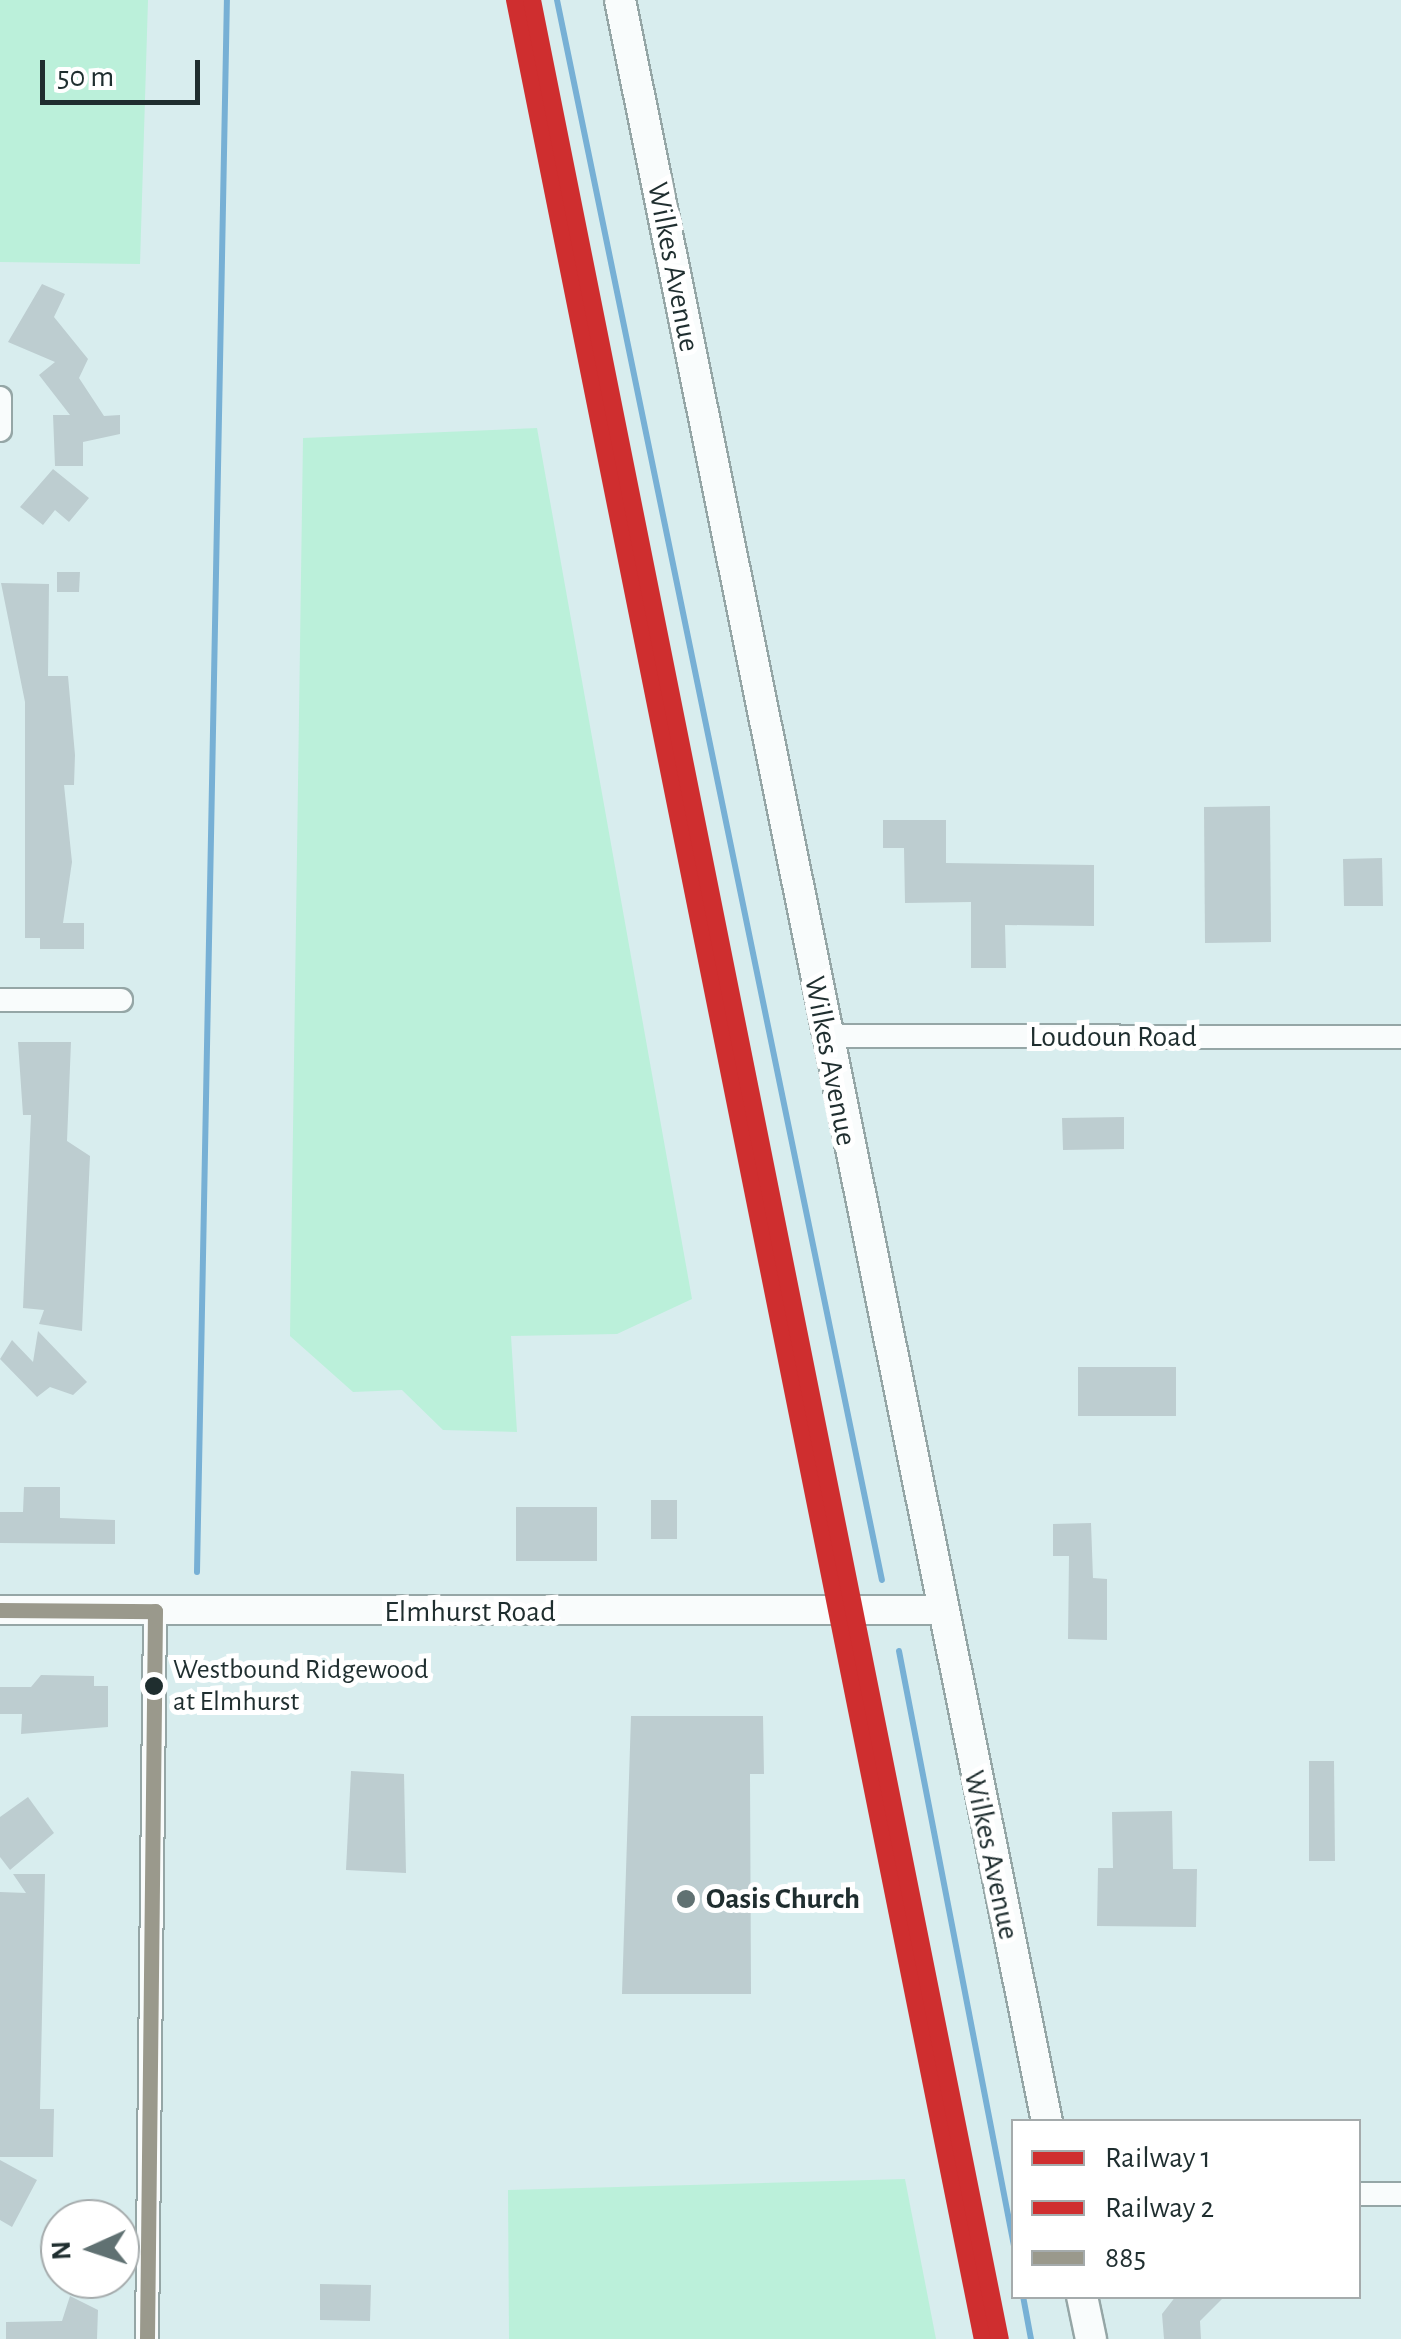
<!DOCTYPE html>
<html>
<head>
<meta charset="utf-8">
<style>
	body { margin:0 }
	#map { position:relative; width:1401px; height:2339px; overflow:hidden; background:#d8edee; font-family:"Alegreya Sans",sans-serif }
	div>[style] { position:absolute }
	.green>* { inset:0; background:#bbf0da }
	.stream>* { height:6px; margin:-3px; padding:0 3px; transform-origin:3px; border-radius:3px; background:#77b0d5 }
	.building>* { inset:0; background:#bdcdd0 }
	.roads { filter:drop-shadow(2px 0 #95a6a6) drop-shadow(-2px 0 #95a6a6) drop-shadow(0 2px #95a6a6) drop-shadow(0 -2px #95a6a6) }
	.minor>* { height:22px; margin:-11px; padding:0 11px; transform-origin:11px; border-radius:11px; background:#f9fcfc }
	.tertiary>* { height:28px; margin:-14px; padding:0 14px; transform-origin:14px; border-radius:14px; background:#f9fcfc }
	.secondary>* { height:30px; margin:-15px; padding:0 15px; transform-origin:15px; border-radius:15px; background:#f9fcfc }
	.bus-1>* { height:15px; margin:-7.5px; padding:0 7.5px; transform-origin:7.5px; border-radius:7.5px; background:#9a998c }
	.rail-1>* { height:18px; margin:-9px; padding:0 9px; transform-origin:9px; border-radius:9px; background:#cf2e2f }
	.rail-2>* { height:18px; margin:-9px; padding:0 9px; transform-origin:9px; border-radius:9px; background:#cf2e2f }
	.dots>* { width:28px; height:28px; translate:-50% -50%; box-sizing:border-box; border:5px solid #fff; border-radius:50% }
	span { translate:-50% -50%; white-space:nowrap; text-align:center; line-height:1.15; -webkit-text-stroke:10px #fff; paint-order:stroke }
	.bus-label { font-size:28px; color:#1f2e2f }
	.left { translate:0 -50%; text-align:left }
	.street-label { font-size:30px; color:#1f2e2f }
	.poi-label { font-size:30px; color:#1f2e2f; font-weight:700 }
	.legend { position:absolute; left:1011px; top:2119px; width:350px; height:180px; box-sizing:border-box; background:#fff; border:2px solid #a5abac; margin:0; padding:12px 18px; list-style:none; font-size:30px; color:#1f2e2f }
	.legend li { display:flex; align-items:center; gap:20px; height:50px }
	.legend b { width:50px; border:2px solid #a5abac }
	.north { position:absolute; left:40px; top:2199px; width:100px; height:100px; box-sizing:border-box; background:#fff; border:2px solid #a5abac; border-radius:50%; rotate:267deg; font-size:28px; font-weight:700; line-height:40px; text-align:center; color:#1f2e2f }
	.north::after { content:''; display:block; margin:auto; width:35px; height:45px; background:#607172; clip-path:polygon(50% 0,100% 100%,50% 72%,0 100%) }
	.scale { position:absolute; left:40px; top:60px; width:160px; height:45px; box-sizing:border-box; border:5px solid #1f2e2f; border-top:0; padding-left:12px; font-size:30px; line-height:35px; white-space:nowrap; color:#1f2e2f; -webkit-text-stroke:8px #fff; paint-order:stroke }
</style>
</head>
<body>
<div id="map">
	<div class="green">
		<div style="clip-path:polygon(0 0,148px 0,140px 264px,0 262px)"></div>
		<div style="clip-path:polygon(537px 428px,692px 1299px,617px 1334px,511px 1336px,517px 1432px,443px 1430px,402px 1390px,353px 1392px,290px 1336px,303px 438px)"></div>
		<div style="clip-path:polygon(905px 2179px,936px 2339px,509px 2339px,508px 2190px)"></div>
	</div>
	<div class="stream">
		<div style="left:557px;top:0;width:1613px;rotate:78.38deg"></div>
		<div style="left:197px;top:1572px;width:1572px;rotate:-88.91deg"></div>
		<div style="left:899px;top:1651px;width:606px;rotate:79.06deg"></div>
		<div style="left:1023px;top:2296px;width:44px;rotate:79.5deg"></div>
	</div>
	<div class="building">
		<div style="clip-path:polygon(42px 284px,65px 294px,54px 317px,88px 359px,79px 378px,104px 416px,120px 415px,120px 434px,83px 442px,83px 466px,55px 466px,53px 415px,70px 415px,39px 375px,55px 362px,8px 342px)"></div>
		<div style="clip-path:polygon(53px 469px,89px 498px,69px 522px,55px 510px,43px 525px,20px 507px)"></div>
		<div style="clip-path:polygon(57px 572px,80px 572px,79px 592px,57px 592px)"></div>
		<div style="clip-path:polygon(1px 583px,49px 584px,48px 676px,68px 676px,75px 755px,74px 785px,64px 785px,72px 862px,63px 923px,84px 923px,84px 949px,40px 949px,40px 938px,25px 938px,25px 702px)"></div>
		<div style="clip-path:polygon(1270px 806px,1271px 942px,1205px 943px,1204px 807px)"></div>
		<div style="clip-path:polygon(883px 820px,946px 820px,946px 863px,1094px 865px,1094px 926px,1005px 925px,1006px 968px,971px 968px,971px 902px,905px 903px,904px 848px,883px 848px)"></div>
		<div style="clip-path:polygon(1382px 858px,1383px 906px,1344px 906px,1343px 859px)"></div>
		<div style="clip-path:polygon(18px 1042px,71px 1042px,67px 1141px,90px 1156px,82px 1331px,39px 1324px,44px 1310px,23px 1308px,31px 1115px,23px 1115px)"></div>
		<div style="clip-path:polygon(1124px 1117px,1124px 1149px,1063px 1150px,1062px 1118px)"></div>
		<div style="clip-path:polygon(38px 1331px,87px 1382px,73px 1395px,50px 1387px,37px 1397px,0 1359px,12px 1340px,33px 1362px)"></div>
		<div style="clip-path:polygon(1078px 1367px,1176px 1367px,1176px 1416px,1078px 1416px)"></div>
		<div style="clip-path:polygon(24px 1487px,60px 1487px,60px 1518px,115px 1520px,115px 1544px,0 1543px,0 1512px,23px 1512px)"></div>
		<div style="clip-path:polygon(651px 1500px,677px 1500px,677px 1539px,651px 1539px)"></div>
		<div style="clip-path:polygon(516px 1507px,597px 1507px,597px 1561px,516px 1561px)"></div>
		<div style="clip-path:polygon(1091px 1523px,1093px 1578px,1107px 1579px,1107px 1640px,1068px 1639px,1069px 1556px,1053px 1556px,1053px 1524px)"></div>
		<div style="clip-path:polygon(41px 1675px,94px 1676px,94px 1686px,108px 1686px,108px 1727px,21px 1734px,22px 1714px,0 1714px,0 1687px,31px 1687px)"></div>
		<div style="clip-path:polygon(631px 1716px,763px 1716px,764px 1774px,750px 1774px,751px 1994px,622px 1994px)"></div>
		<div style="clip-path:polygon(1309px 1761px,1334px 1761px,1335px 1861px,1309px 1861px)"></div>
		<div style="clip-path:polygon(351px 1771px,404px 1774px,406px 1873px,346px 1870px)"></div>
		<div style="clip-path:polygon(28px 1797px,54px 1833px,10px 1870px,0 1857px,0 1817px)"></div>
		<div style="clip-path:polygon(1172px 1811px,1173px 1869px,1197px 1869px,1196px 1927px,1097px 1926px,1098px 1868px,1113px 1868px,1112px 1812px)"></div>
		<div style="clip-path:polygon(13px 1874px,45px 1874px,40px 2109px,54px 2109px,53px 2157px,0 2157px,0 1892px,26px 1893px)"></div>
		<div style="clip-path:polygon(0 2160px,37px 2180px,12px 2227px,0 2220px)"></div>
		<div style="clip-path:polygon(320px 2284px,371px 2285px,370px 2321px,320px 2320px)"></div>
		<div style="clip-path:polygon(70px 2296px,98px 2310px,97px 2339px,6px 2339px,6px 2322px,62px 2321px)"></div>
		<div style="clip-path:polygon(1176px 2296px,1225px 2296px,1200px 2321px,1201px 2339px,1164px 2339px,1162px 2314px)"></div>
	</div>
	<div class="roads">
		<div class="minor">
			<div style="left:0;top:398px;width:32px;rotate:90deg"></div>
			<div style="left:0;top:1000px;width:121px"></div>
			<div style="left:825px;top:1036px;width:576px;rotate:0.1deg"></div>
			<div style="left:1358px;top:2194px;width:43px"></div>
			<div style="left:147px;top:2339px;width:728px;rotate:-89.37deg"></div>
		</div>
		<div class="tertiary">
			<div style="left:0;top:1610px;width:939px"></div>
		</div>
		<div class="secondary">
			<div style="left:620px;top:0;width:2165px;rotate:78.62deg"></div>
			<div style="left:1082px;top:2296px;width:44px;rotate:78.2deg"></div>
		</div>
	</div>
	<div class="bus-1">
		<div style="left:0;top:1610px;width:155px;rotate:0.4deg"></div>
		<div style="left:147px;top:2339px;width:728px;rotate:-89.37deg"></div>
	</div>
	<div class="rail-1">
		<div style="left:515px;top:0;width:2385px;rotate:78.69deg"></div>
	</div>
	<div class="rail-2">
		<div style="left:532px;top:0;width:2385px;rotate:78.69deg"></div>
	</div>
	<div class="dots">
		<div style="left:154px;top:1686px;background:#1f2e2f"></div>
		<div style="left:686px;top:1899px;background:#607172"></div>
	</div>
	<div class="bus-label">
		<span class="left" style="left:173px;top:1686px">Westbound Ridgewood<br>at Elmhurst</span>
	</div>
	<div class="street-label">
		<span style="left:673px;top:267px;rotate:79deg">Wilkes Avenue</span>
		<span style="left:1113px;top:1037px">Loudoun Road</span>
		<span style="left:830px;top:1061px;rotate:79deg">Wilkes Avenue</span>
		<span style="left:470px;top:1612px">Elmhurst Road</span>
		<span style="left:991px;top:1855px;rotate:78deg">Wilkes Avenue</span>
	</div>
	<div class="poi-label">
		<span class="left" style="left:706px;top:1899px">Oasis Church</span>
	</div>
	<ul class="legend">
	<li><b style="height:12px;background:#cf2e2f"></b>Railway 1</li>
	<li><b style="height:12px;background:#cf2e2f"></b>Railway 2</li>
	<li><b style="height:12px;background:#9a998c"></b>885</li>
	</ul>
	<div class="north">N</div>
	<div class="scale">50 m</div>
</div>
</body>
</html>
